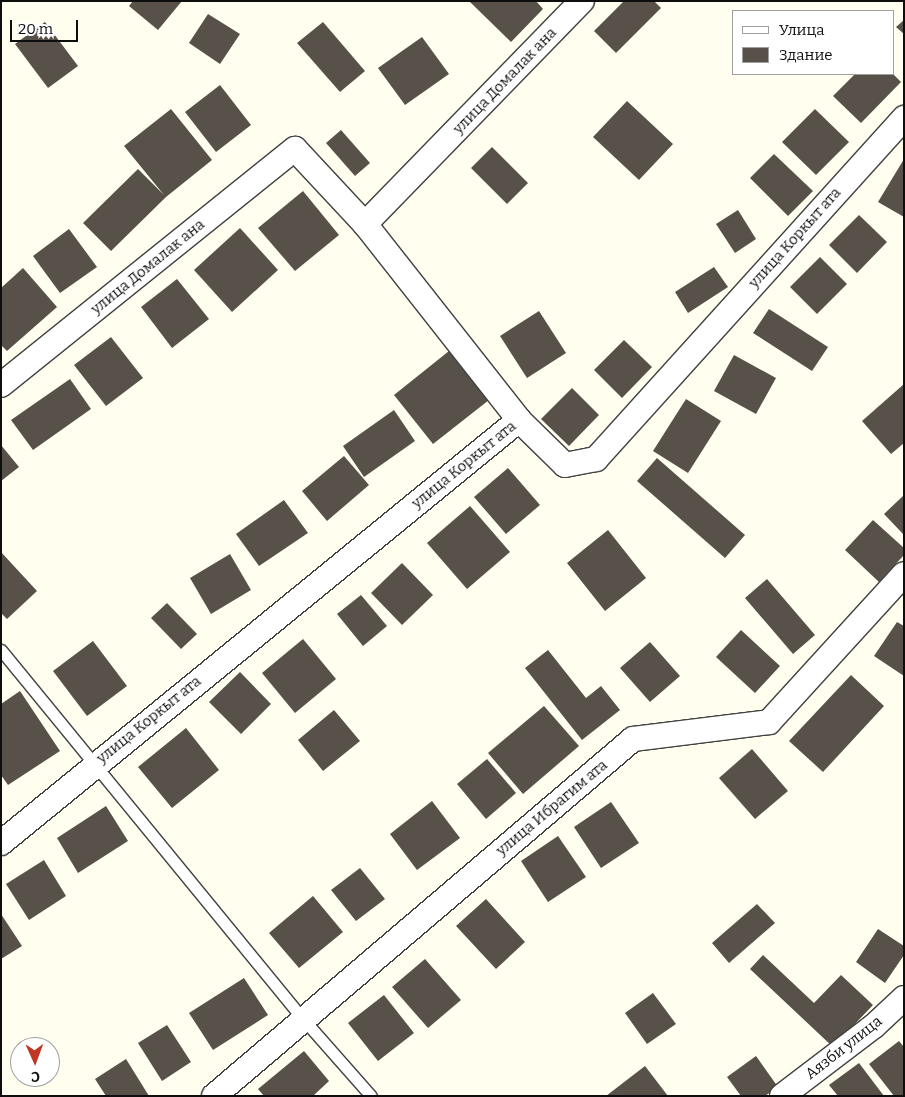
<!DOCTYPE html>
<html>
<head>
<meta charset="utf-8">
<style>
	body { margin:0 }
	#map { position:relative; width:905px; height:1097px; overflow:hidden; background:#fffeef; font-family:Bitter,serif }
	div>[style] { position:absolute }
	.building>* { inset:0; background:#57514a }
	.roads { filter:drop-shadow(1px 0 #414141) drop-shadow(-1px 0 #414141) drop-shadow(0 1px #414141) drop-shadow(0 -1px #414141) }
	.lane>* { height:11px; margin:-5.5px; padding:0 5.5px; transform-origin:5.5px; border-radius:5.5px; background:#fff }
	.street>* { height:24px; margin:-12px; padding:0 12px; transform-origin:12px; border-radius:12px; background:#fff }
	span { translate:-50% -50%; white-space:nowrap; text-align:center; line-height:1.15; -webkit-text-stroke:5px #fff; paint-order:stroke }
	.street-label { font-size:15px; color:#0e0e0e }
	.frame { position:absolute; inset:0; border:2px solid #0e0e0e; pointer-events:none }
	.legend { position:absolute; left:732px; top:10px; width:162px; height:65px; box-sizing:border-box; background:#fff; border:1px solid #9f9f9f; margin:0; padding:6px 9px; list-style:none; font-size:15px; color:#0e0e0e }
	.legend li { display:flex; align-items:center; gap:10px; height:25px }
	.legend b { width:25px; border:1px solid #9f9f9f }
	.north { position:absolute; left:10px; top:1037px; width:50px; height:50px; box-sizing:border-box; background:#fff; border:1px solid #9f9f9f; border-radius:50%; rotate:178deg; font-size:14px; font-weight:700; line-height:20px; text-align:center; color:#0e0e0e }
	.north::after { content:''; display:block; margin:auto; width:18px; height:22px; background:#bf3625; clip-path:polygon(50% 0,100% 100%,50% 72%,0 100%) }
	.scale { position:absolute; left:10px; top:20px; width:68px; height:22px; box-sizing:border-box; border:2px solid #0e0e0e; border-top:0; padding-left:6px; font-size:15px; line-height:18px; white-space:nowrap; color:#0e0e0e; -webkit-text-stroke:4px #fff; paint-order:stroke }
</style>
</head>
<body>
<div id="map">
	<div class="building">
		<div style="clip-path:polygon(133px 1px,182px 1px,158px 30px,129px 6px)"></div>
		<div style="clip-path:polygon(469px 1px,536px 1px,543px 9px,511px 42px)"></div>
		<div style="clip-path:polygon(624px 1px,654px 1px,661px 8px,616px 53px,594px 31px)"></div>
		<div style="clip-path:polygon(208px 14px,240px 34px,220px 64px,189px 43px)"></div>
		<div style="clip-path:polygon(904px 20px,904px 34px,896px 27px)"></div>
		<div style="clip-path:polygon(45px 22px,78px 66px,48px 88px,15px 44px)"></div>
		<div style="clip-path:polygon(323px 22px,365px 71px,340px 92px,297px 43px)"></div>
		<div style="clip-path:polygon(422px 37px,449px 74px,405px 105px,378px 68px)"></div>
		<div style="clip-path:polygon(855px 74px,893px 74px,901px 82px,861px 123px,833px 96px)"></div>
		<div style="clip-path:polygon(220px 85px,251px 125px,216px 152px,185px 112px)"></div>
		<div style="clip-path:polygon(627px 101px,673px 144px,639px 180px,593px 137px)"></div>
		<div style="clip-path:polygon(171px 109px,212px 160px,166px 197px,111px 251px,83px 223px,138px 169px,164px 195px,124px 146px)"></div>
		<div style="clip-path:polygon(815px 109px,849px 142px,816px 175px,782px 142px)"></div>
		<div style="clip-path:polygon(341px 130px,370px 163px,355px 176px,326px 143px)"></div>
		<div style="clip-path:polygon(492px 147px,528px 183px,507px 204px,471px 168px)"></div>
		<div style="clip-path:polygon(774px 154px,813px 191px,788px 216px,750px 178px)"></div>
		<div style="clip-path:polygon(904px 159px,904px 217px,878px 202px)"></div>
		<div style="clip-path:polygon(303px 191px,339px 235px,295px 271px,258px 228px)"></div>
		<div style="clip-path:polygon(738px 210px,756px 239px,735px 253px,716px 224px)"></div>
		<div style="clip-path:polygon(859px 215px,887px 242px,857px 273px,829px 245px)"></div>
		<div style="clip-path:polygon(240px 228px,278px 270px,232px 312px,194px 270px)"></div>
		<div style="clip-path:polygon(69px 229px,97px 267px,60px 293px,33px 256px)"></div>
		<div style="clip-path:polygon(820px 257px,847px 284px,817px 314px,790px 287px)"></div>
		<div style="clip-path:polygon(714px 267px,728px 287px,688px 313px,675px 292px)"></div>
		<div style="clip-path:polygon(23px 268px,57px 307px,7px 351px,1px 345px,1px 288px)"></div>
		<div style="clip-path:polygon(177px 279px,209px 319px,172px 348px,141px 307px)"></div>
		<div style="clip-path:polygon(769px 309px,828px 347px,812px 371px,753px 333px)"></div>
		<div style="clip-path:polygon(539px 311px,566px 353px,527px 378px,500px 336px)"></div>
		<div style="clip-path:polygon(111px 337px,143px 378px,106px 406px,74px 365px)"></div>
		<div style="clip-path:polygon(624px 340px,652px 367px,622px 398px,594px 370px)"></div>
		<div style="clip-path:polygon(449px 351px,489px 400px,433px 444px,394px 395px)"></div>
		<div style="clip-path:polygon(734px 355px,776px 378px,756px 414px,714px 391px)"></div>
		<div style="clip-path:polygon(70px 379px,91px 409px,33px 450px,11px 420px)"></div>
		<div style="clip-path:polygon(904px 384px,904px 443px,891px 454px,862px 421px)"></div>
		<div style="clip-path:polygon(572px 388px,599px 415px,569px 446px,541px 419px)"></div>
		<div style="clip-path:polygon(686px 399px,721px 421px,688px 473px,653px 451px)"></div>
		<div style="clip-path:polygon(394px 410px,415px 441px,364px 477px,343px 446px)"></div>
		<div style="clip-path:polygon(1px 445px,19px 467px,1px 481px)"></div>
		<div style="clip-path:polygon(344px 456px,369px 485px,327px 521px,302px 491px)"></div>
		<div style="clip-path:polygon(657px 458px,745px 535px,725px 558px,637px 481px)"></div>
		<div style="clip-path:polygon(508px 468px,540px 505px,506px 534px,474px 497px)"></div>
		<div style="clip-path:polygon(904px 495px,904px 535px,884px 514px)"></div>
		<div style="clip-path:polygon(284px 500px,308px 533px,259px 566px,236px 534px)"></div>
		<div style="clip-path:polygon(470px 506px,510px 552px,467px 589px,427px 543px)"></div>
		<div style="clip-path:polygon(873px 520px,904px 548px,904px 555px,879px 582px,845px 550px)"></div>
		<div style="clip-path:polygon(608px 530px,646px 578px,605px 611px,567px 563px)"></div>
		<div style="clip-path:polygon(1px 552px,37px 591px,7px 619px,1px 613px)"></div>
		<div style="clip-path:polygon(230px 554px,251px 590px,211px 614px,190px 578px)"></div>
		<div style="clip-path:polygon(402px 563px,433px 595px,402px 625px,371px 593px)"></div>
		<div style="clip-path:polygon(767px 579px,815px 635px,793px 654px,745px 598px)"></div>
		<div style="clip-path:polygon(361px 595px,387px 626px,363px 646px,337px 614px)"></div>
		<div style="clip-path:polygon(167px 603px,197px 634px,181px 649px,151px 618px)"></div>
		<div style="clip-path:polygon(897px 622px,904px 626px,904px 676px,874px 656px)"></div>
		<div style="clip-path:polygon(741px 630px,780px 666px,755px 693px,716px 657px)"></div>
		<div style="clip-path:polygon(303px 639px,336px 679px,295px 713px,262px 673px)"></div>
		<div style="clip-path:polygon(93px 641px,127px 686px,87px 716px,53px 671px)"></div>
		<div style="clip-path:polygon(650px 642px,680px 676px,650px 702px,620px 668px)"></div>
		<div style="clip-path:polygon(548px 650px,586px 698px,601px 686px,620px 710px,582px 740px,525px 668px)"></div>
		<div style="clip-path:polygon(240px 672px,271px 704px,241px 734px,209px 702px)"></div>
		<div style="clip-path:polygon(851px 675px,884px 706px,823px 772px,789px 741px)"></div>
		<div style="clip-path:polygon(20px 691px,60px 751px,8px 785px,1px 775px,1px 704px)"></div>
		<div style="clip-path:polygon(544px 706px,579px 746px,523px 794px,488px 753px)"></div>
		<div style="clip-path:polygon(334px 710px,360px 741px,323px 771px,298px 740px)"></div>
		<div style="clip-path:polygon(186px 728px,219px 770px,172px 808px,138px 767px)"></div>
		<div style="clip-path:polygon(752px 749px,788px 791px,755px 819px,719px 778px)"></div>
		<div style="clip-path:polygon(487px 759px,516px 793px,486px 819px,457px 784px)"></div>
		<div style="clip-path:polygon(432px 801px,460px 838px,417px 870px,390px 834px)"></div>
		<div style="clip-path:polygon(611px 802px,639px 843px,601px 868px,574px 827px)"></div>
		<div style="clip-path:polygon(106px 806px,128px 841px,78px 873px,57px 838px)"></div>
		<div style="clip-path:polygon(558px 836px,586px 877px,548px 902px,521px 861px)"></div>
		<div style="clip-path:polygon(44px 860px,66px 896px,29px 920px,6px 884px)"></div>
		<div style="clip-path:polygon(360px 868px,385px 899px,356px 921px,331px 890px)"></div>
		<div style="clip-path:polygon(313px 896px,343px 932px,299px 968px,269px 933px)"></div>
		<div style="clip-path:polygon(486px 899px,525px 942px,496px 969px,456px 926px)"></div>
		<div style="clip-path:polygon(757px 904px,775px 923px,729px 963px,712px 943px)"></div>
		<div style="clip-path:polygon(1px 914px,22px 946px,1px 959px)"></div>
		<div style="clip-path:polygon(878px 929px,904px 946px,904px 955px,885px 983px,856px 962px)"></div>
		<div style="clip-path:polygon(763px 955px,814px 1003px,841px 975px,873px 1005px,833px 1047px,750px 969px)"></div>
		<div style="clip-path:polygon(425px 959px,461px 1000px,428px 1028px,392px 987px)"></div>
		<div style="clip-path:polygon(244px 978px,268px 1015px,213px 1050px,189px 1013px)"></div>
		<div style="clip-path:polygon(653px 993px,676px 1024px,647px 1044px,625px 1013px)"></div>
		<div style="clip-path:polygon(384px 995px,414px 1033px,378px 1061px,348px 1023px)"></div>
		<div style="clip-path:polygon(167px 1025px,191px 1062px,162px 1081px,138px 1043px)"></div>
		<div style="clip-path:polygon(899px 1041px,904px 1047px,904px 1096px,894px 1096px,869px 1064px)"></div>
		<div style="clip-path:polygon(304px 1051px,329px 1081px,313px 1096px,264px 1096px,258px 1089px)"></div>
		<div style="clip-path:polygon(756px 1056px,778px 1087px,765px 1096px,741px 1096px,727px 1077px)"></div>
		<div style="clip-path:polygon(126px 1059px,149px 1096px,106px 1096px,95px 1079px)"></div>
		<div style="clip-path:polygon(859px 1063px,884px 1096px,838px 1096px,829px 1085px)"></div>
		<div style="clip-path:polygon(645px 1066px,668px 1096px,606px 1096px)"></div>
	</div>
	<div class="roads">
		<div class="lane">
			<div style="left:1px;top:650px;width:478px;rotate:50.7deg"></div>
			<div style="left:304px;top:1020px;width:101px;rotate:48.6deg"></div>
		</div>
		<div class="street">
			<div style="left:365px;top:224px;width:311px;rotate:-45.8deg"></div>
			<div style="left:1px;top:385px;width:377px;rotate:-38.8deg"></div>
			<div style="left:295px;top:149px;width:103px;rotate:47deg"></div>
			<div style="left:365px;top:224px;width:249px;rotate:51.8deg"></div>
			<div style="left:1px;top:843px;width:669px;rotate:-39.24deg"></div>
			<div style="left:519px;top:420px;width:64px;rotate:44.4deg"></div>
			<div style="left:565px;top:465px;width:32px;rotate:-11deg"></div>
			<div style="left:596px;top:459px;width:460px;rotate:-47.9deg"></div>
			<div style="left:214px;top:1096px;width:550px;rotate:-40.43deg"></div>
			<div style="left:633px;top:739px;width:137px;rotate:-7.1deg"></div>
			<div style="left:769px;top:722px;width:200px;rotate:-47.6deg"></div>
			<div style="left:782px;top:1096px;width:116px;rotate:-37.3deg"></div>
			<div style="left:874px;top:1026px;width:41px;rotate:-43deg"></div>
		</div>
	</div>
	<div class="street-label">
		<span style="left:505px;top:81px;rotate:-46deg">улица Домалак ана</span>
		<span style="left:795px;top:238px;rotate:-48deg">улица Коркыт ата</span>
		<span style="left:148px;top:267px;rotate:-39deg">улица Домалак ана</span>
		<span style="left:464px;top:465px;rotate:-39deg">улица Коркыт ата</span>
		<span style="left:149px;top:720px;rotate:-39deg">улица Коркыт ата</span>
		<span style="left:552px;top:808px;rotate:-40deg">улица Ибрагим ата</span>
		<span style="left:844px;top:1048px;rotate:-38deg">Аязби улица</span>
	</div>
	<div class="frame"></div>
	<ul class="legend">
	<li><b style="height:6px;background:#fff"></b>Улица</li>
	<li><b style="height:14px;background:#57514a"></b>Здание</li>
	</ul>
	<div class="north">С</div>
	<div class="scale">20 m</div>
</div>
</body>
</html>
